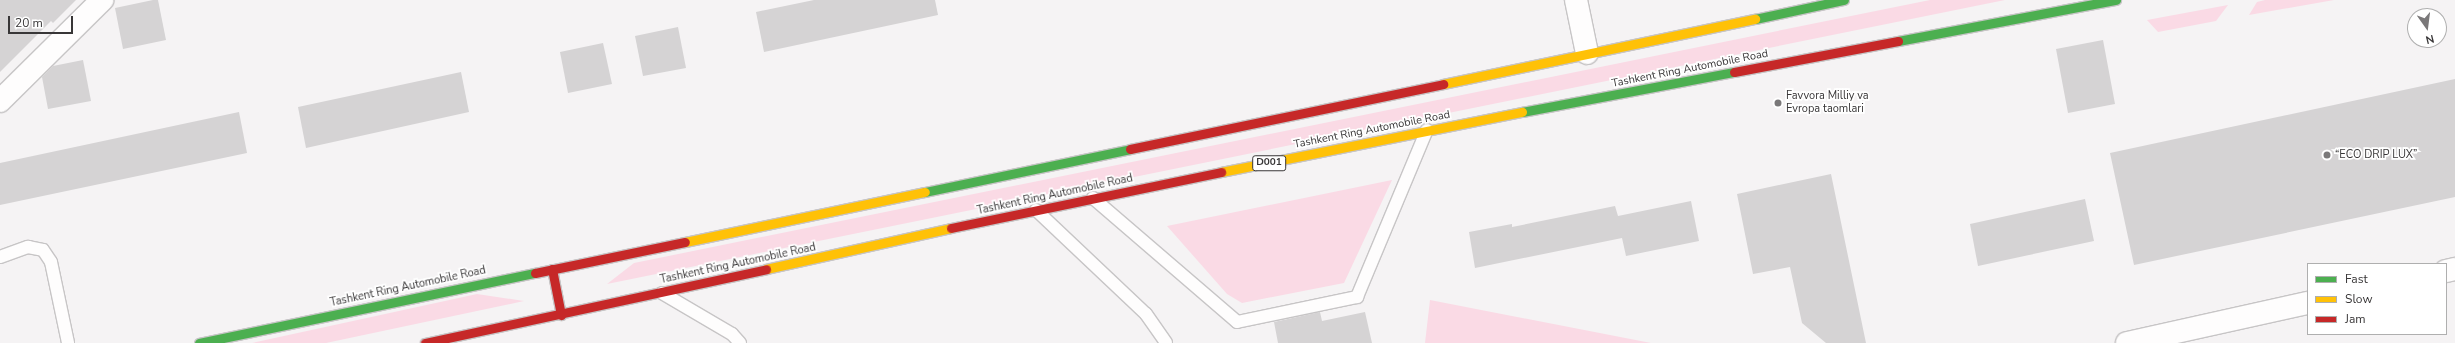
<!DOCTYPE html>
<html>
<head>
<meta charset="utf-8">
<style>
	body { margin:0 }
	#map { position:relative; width:2455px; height:343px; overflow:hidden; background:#f5f3f4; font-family:"Nunito Sans",sans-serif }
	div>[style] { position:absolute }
	.green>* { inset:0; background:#fadae5 }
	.building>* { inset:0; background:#d5d3d4 }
	.roads { filter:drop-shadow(1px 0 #c7c5c6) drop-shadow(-1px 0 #c7c5c6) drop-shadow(0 1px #c7c5c6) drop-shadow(0 -1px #c7c5c6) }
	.lane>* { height:12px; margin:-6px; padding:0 6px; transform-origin:6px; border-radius:6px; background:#fefdfd }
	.street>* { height:22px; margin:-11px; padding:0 11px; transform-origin:11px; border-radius:11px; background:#fefdfd }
	.fast>* { height:9px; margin:-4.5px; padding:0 4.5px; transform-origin:4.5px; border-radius:4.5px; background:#4caf50 }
	.slow>* { height:9px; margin:-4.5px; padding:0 4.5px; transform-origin:4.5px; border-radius:4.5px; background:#ffc107 }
	.jam>* { height:9px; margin:-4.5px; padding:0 4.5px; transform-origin:4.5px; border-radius:4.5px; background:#c62828 }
	.dots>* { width:11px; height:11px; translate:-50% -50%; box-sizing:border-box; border:2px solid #fff; border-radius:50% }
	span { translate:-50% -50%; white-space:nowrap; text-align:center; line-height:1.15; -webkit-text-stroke:3.5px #fff; paint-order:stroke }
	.shield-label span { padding:1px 3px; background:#fff; border:1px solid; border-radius:3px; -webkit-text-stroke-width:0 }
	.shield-label { font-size:10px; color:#383637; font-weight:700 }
	.street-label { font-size:11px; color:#383637 }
	.poi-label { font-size:11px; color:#383637 }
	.left { translate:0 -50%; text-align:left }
	.legend { position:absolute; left:2307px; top:263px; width:140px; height:72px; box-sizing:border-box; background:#fff; border:1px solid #afafaf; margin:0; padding:5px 7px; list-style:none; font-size:12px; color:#383637 }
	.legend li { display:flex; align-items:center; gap:8px; height:20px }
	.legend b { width:20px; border:1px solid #afafaf }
	.north { position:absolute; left:2407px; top:8px; width:40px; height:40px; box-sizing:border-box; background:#fff; border:1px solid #afafaf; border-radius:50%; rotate:166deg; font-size:11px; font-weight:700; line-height:16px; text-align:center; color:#383637 }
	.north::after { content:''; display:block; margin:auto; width:14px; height:18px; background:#7a7879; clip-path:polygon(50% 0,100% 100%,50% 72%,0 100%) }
	.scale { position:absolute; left:8px; top:16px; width:65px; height:18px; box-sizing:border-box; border:2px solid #383637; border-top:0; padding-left:5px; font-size:12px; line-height:14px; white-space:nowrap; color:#383637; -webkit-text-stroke:3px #fff; paint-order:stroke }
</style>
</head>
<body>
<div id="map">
	<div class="green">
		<div style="clip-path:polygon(1930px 0,2005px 0,607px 284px,634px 263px)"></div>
		<div style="clip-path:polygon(2265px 0,2334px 0,2249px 15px,2257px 2px)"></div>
		<div style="clip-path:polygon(2228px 5px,2216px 21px,2158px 32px,2147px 20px)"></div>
		<div style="clip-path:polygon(1392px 180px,1344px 283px,1242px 303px,1227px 294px,1167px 226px)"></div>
		<div style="clip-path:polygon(477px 294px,524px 301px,326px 343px,252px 343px)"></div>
		<div style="clip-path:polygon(1430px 300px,1651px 343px,1425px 343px)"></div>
	</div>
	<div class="building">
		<div style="clip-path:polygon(0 0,76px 0,53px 23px,51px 21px,0 72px)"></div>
		<div style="clip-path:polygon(153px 0,158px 0,166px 40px,123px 49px,115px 8px)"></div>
		<div style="clip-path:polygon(814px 0,935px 0,938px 15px,764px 52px,756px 12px)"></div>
		<div style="clip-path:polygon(678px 27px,686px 68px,643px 76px,635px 36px)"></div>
		<div style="clip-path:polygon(2103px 40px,2115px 104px,2068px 113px,2056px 49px)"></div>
		<div style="clip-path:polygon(603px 43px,612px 84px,568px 93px,560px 52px)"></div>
		<div style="clip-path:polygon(83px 60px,91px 101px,48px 109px,42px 77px,53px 66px)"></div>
		<div style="clip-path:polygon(461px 72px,469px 112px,306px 148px,298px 107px)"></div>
		<div style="clip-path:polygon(2455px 79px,2455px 197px,2134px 265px,2110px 153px)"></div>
		<div style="clip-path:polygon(239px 112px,247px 153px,0 205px,0 163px)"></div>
		<div style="clip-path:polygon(1831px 174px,1866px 343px,1826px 343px,1802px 323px,1790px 267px,1753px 274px,1737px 194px)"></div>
		<div style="clip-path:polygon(2085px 199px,2094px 241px,1978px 266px,1970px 224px)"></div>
		<div style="clip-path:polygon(1691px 201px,1699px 241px,1626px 256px,1622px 238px,1475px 268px,1469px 232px,1512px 224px,1512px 227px,1615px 206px,1618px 216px)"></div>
		<div style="clip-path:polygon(1320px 312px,1322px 321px,1365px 312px,1372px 343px,1278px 343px,1274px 322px)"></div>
	</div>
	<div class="roads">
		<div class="lane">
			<div style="left:1093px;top:198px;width:190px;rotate:40.7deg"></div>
			<div style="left:1237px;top:322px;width:123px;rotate:-11.8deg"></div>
			<div style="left:1357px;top:297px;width:181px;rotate:-67.3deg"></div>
			<div style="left:1036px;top:210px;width:151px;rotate:43.4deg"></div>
			<div style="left:1146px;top:314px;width:35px;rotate:55deg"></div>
			<div style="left:0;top:257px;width:30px;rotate:-20deg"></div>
			<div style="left:28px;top:247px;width:15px;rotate:11deg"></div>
			<div style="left:43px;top:250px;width:14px;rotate:56deg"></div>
			<div style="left:51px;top:262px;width:83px;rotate:78.1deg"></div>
			<div style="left:662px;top:293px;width:81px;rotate:30.4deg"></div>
			<div style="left:732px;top:334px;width:12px;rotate:48deg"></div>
		</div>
		<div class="street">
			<div style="left:1576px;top:0;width:54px;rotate:78.3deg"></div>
			<div style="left:0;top:101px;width:144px;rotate:-44.7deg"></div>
			<div style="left:2446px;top:271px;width:9px;rotate:-13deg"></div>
			<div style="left:2127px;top:343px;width:185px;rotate:-12.5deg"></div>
		</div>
		<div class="fast">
			<div style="left:1755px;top:19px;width:91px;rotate:-12.1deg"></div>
			<div style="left:1898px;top:41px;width:222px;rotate:-10.7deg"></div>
			<div style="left:1522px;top:112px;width:216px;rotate:-10.7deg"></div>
			<div style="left:925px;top:192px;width:209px;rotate:-11.8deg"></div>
			<div style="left:199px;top:343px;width:343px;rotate:-11.8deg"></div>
		</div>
		<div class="slow">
			<div style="left:1443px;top:84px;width:319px;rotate:-11.8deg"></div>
			<div style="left:1221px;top:172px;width:307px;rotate:-11.3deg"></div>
			<div style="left:685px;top:242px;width:245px;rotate:-11.8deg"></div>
			<div style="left:766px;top:269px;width:189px;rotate:-12.5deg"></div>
		</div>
		<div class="jam">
			<div style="left:1734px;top:72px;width:167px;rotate:-10.7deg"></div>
			<div style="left:1130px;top:149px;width:320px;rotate:-11.7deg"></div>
			<div style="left:951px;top:228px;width:276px;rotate:-11.7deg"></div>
			<div style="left:552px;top:269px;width:47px;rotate:78.9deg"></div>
			<div style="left:535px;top:273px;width:153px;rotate:-11.7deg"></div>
			<div style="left:425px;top:343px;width:349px;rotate:-12.2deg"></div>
		</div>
	</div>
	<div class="dots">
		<div style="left:1778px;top:103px;background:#7a7879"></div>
		<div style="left:2327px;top:155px;background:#7a7879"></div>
	</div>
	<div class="shield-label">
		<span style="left:1269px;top:163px">D001</span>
	</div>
	<div class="street-label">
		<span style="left:1690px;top:69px;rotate:-11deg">Tashkent Ring Automobile Road</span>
		<span style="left:1372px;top:130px;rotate:-11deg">Tashkent Ring Automobile Road</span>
		<span style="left:1055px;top:195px;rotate:-12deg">Tashkent Ring Automobile Road</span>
		<span style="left:738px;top:264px;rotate:-12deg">Tashkent Ring Automobile Road</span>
		<span style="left:408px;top:287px;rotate:-12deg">Tashkent Ring Automobile Road</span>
	</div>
	<div class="poi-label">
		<span class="left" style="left:1786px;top:103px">Favvora Milliy va<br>Evropa taomlari</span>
		<span class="left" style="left:2335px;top:155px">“ECO DRIP LUX”</span>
	</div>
	<ul class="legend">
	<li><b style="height:5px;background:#4caf50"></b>Fast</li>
	<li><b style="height:5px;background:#ffc107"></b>Slow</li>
	<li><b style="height:5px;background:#c62828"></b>Jam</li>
	</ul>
	<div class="north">N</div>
	<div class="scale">20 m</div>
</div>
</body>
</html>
